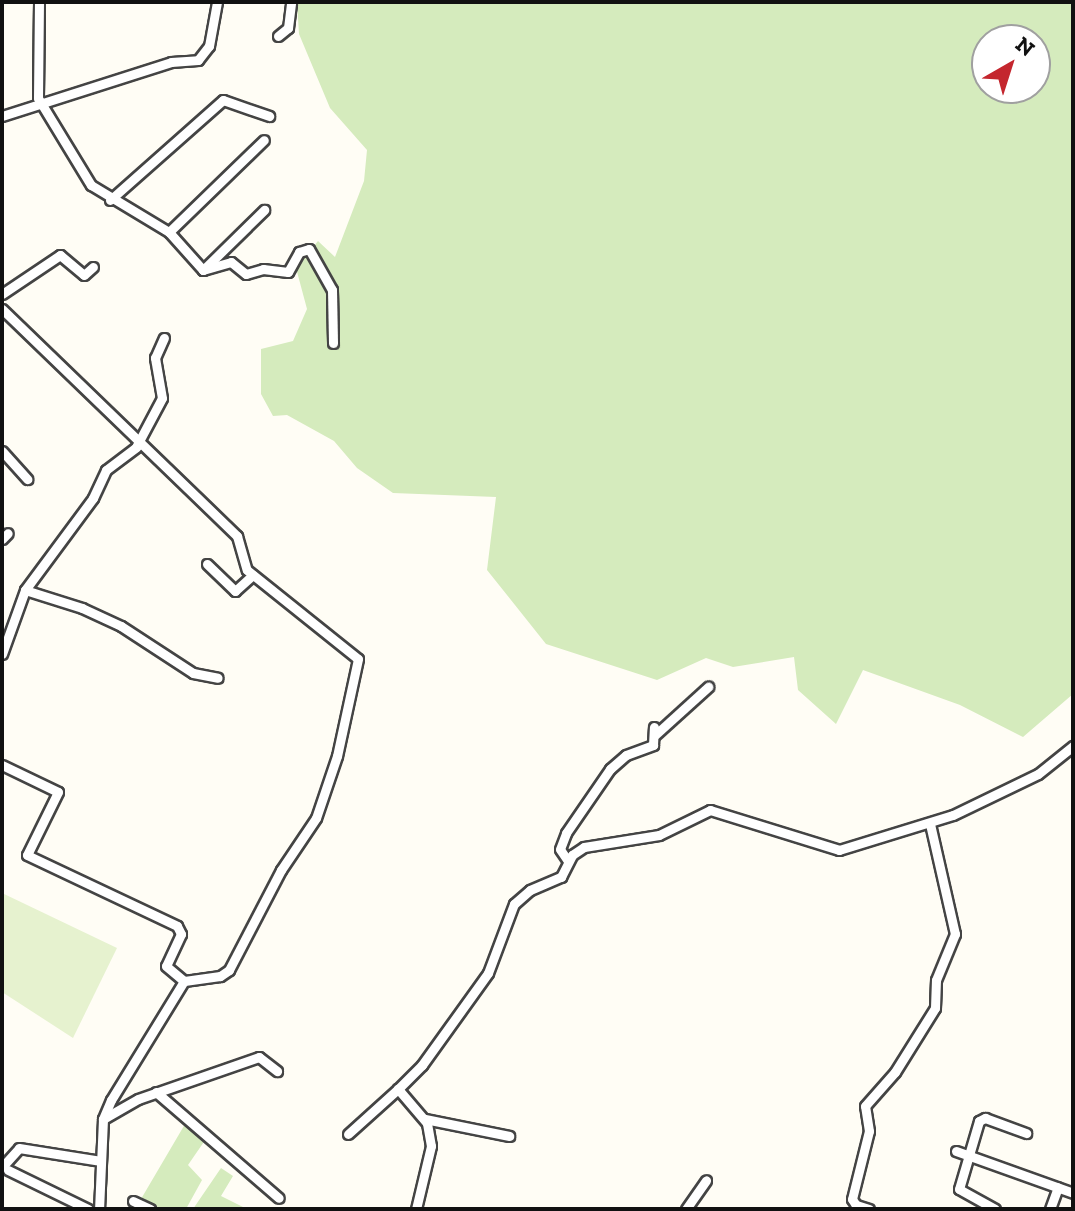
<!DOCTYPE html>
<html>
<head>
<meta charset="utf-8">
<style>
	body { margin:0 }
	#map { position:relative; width:1075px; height:1211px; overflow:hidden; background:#fffdf5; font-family:"Zilla Slab",serif }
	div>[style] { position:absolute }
	.green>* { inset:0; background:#d5ebbd }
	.pitch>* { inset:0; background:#e6f2cf }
	.roads { filter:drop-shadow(2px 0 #444) drop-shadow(-2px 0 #444) drop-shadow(0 2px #444) drop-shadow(0 -2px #444) }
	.minor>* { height:9px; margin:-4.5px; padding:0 4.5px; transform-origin:4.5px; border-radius:4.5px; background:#fff }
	span { translate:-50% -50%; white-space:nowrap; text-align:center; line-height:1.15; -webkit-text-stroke:8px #fff; paint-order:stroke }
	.frame { position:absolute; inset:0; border:4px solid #111; pointer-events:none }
	.north { position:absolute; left:971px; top:24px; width:80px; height:80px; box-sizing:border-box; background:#fff; border:2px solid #a0a0a0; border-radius:50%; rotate:39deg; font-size:22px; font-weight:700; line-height:32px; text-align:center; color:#111 }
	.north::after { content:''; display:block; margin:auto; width:28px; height:36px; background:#c4262e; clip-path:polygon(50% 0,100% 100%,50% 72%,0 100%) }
</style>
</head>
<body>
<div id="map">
	<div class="green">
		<div style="clip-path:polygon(evenodd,297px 2px,1073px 2px,1073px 694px,1023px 737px,960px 705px,863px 670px,836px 724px,798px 690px,794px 657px,733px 667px,706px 658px,657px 680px,546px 644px,487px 570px,496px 497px,393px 493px,357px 468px,334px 441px,287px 415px,273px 416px,261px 394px,261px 349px,293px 341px,307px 309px,296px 268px,318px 241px,335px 257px,364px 181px,367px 150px,330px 108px,299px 34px,297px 2px,987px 40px,1035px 40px,1035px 88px,987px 88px,987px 40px)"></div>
		<div style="clip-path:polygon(188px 1119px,208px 1136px,188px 1165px,202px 1180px,186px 1209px,162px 1209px,141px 1199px)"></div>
		<div style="clip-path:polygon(221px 1168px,233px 1176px,221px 1196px,247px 1209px,193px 1209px)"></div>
	</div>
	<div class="pitch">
		<div style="clip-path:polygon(2px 893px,117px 948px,73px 1038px,2px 992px)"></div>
	</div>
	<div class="roads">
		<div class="minor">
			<div style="left:39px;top:2px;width:96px;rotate:90.6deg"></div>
			<div style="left:38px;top:98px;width:102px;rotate:58.7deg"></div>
			<div style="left:91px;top:185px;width:91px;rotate:31.1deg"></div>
			<div style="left:169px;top:232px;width:51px;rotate:48.2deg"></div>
			<div style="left:203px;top:270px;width:29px;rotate:-16deg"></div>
			<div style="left:231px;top:262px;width:19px;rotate:39deg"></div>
			<div style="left:246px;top:274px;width:18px;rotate:-16deg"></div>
			<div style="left:263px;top:269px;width:25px;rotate:7deg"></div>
			<div style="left:288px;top:272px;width:23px;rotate:-61deg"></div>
			<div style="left:299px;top:252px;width:10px;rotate:-17deg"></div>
			<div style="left:309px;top:249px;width:47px;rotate:60.7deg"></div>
			<div style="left:332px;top:290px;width:53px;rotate:88.9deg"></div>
			<div style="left:278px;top:36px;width:13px;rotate:-39deg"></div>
			<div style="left:288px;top:28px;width:26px;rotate:-83deg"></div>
			<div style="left:2px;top:116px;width:177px;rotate:-17.7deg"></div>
			<div style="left:171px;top:62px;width:27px;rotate:-4deg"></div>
			<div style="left:198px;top:60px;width:18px;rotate:-52deg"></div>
			<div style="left:209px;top:46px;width:45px;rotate:-79.7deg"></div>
			<div style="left:110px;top:200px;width:151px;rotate:-41.5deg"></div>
			<div style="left:223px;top:100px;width:49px;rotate:19.2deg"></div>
			<div style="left:169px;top:232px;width:132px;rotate:-44.1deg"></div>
			<div style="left:203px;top:270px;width:86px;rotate:-44.5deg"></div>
			<div style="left:2px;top:294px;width:70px;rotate:-33.9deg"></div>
			<div style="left:60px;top:255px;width:31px;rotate:40deg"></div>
			<div style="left:84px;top:275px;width:12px;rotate:-42deg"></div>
			<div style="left:2px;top:309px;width:327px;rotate:44deg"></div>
			<div style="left:237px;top:536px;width:35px;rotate:74deg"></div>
			<div style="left:247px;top:570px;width:142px;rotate:38.7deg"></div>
			<div style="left:358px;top:659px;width:99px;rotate:102.2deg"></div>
			<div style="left:337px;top:756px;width:65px;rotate:108.7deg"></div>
			<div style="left:316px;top:818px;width:63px;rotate:123.9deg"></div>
			<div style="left:281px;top:870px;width:113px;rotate:117.5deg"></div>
			<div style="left:229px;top:970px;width:11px;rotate:146deg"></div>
			<div style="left:220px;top:976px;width:36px;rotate:172deg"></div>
			<div style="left:184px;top:981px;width:140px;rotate:121.5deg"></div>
			<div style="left:111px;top:1100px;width:21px;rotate:113deg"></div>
			<div style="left:103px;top:1119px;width:90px;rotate:92.5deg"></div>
			<div style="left:2px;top:451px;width:38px;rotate:48deg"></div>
			<div style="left:2px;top:539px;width:8px;rotate:-45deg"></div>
			<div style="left:207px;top:564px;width:39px;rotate:44deg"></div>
			<div style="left:235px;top:591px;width:24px;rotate:-42deg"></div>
			<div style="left:25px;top:590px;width:60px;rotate:17.5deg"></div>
			<div style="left:82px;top:608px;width:43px;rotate:24.8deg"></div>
			<div style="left:121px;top:626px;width:86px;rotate:33.1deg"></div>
			<div style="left:193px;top:673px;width:25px;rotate:11deg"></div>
			<div style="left:2px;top:654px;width:68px;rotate:-70.2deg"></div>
			<div style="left:25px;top:590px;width:114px;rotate:-53.5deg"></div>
			<div style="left:93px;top:498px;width:31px;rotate:-65deg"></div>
			<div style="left:106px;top:470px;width:38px;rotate:-37deg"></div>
			<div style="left:136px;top:447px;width:55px;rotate:-62deg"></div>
			<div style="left:162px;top:398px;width:41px;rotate:-99.9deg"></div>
			<div style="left:155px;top:358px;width:22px;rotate:-66deg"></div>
			<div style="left:655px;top:735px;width:72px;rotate:-42.2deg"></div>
			<div style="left:2px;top:765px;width:62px;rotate:25.7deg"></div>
			<div style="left:58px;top:792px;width:70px;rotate:116.2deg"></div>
			<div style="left:27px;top:855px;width:166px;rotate:25.3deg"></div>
			<div style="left:177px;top:926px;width:9px;rotate:63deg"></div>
			<div style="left:181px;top:934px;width:35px;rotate:115deg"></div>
			<div style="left:166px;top:966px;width:23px;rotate:40deg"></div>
			<div style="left:568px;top:861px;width:14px;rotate:-124deg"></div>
			<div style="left:560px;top:849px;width:17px;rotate:-69deg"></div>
			<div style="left:566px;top:833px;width:78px;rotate:-55.5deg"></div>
			<div style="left:610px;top:769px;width:21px;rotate:-41deg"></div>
			<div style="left:626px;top:755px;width:29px;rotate:-20deg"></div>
			<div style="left:653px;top:745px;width:18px;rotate:-87deg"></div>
			<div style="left:156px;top:1092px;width:162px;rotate:40.8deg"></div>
			<div style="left:103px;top:1119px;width:40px;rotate:-29.7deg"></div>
			<div style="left:138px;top:1099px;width:128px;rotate:-19.1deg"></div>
			<div style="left:259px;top:1057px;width:23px;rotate:38deg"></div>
			<div style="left:425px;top:1119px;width:86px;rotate:11.4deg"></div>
			<div style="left:348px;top:1134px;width:67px;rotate:-42deg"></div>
			<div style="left:956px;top:1151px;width:124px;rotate:19.7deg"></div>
			<div style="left:2px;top:1167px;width:25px;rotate:-48deg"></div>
			<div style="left:19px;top:1148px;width:83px;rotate:9deg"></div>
			<div style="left:8px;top:1170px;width:89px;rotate:26deg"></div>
			<div style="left:133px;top:1201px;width:19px;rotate:25deg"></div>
			<div style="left:416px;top:1209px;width:65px;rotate:-76.6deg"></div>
			<div style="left:431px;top:1146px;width:23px;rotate:-100deg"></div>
			<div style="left:427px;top:1123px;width:45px;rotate:-130.5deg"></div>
			<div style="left:398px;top:1089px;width:34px;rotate:-45deg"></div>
			<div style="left:422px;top:1065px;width:113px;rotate:-54.3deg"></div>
			<div style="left:488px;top:973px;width:74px;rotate:-69.4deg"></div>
			<div style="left:514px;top:904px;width:21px;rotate:-41deg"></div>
			<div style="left:530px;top:890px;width:34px;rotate:-23deg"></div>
			<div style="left:561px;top:877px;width:25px;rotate:-63deg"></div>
			<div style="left:572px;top:855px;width:14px;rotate:-34deg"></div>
			<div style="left:584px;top:847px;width:76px;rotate:-9.1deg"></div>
			<div style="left:659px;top:835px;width:57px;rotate:-26.1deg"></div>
			<div style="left:710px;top:810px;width:135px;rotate:17.2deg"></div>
			<div style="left:839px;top:850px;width:119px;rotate:-17.1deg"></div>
			<div style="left:953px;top:815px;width:94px;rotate:-25.8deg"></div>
			<div style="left:1038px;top:774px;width:45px;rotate:-38.7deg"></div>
			<div style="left:686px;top:1209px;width:35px;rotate:-55deg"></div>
			<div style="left:869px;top:1209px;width:14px;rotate:-163deg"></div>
			<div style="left:856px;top:1205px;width:7px;rotate:-124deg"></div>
			<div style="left:852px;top:1199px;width:70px;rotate:-76deg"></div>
			<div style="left:869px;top:1131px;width:25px;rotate:-99deg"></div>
			<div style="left:865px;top:1106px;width:45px;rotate:-48.6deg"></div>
			<div style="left:895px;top:1072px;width:75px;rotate:-58deg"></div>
			<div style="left:935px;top:1008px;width:28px;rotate:-88deg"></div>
			<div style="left:936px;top:980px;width:50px;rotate:-67.6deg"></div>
			<div style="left:955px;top:934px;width:113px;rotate:-102.8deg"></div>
			<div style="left:995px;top:1209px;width:41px;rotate:-150.9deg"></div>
			<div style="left:959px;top:1189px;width:71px;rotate:-73.6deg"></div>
			<div style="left:979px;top:1121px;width:7px;rotate:-27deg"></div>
			<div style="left:985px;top:1118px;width:44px;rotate:20.1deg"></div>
			<div style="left:1050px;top:1209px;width:23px;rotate:-70deg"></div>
		</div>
	</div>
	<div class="frame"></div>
	<div class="north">N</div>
</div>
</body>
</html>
